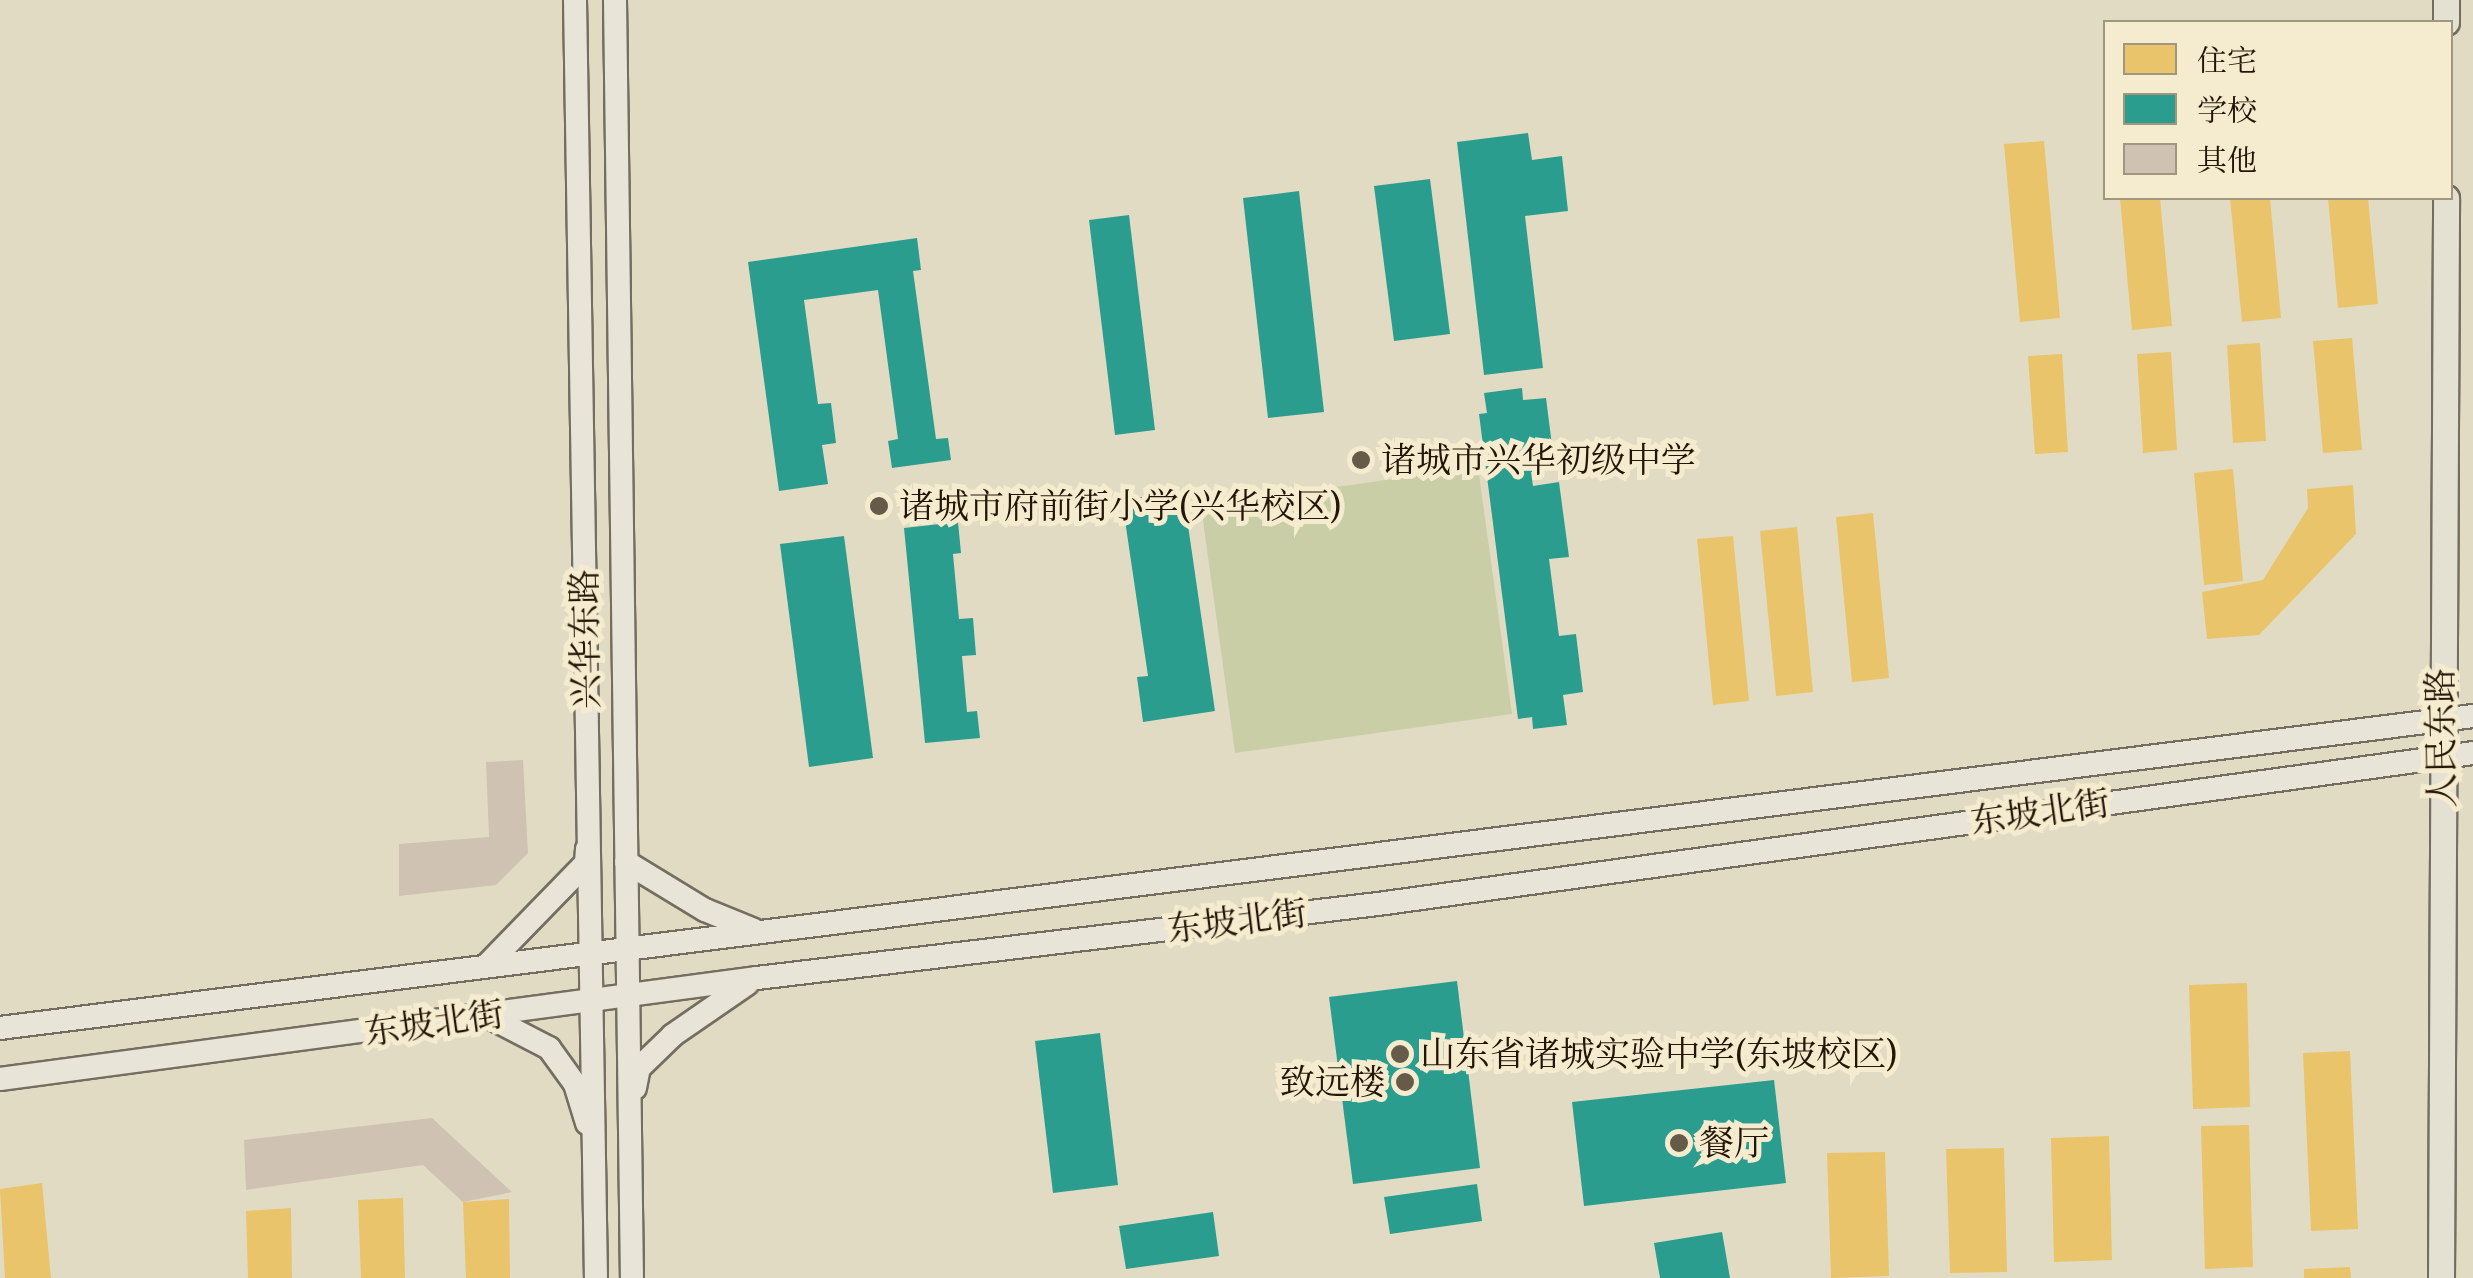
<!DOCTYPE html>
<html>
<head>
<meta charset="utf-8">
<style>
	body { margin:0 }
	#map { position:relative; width:2473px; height:1278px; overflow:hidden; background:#e2dbc4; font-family:"Gentium Book Plus","Noto Serif SC",serif }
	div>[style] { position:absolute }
	.green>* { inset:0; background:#cacea7 }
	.homes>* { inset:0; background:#e9c46a }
	.schools>* { inset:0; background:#2a9d8f }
	.building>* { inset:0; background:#cfc2b2 }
	.roads { filter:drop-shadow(2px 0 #746e61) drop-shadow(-2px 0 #746e61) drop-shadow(0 2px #746e61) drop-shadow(0 -2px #746e61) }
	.secondary>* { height:22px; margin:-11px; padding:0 11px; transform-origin:11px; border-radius:11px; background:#e8e4d8 }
	.primary>* { height:25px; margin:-12.5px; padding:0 12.5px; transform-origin:12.5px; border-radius:12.5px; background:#e4e0d2 }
	.dots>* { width:28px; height:28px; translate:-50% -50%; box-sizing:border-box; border:5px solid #f5ecd0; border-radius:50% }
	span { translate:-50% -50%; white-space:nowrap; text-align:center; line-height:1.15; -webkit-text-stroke:10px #f5ecd0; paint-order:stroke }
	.poi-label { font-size:35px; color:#241606 }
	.left { translate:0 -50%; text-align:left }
	.right { translate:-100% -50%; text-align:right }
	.street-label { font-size:35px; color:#241606 }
	.legend { position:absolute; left:2103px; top:20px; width:350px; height:180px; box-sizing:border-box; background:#f5ecd0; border:2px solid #a1967f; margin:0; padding:12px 18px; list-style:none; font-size:30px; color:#241606 }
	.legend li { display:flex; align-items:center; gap:20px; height:50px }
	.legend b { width:50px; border:2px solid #a1967f }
</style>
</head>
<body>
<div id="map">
	<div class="green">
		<div style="clip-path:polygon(1478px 467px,1512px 714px,1235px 753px,1201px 506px)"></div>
	</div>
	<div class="homes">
		<div style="clip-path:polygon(2044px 141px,2060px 318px,2020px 322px,2004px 144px)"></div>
		<div style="clip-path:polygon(2120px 198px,2160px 198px,2172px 326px,2132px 330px)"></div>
		<div style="clip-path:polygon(2230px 198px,2270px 198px,2281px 318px,2242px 322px)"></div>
		<div style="clip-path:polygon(2328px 198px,2368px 198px,2378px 304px,2338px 308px)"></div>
		<div style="clip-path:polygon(2352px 338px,2362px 450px,2323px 453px,2313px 341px)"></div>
		<div style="clip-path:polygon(2260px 343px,2266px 441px,2233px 443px,2227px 345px)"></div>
		<div style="clip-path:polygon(2171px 352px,2177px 450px,2143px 453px,2137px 354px)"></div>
		<div style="clip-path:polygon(2062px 354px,2068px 452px,2035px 454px,2028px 356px)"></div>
		<div style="clip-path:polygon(2233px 469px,2243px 581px,2204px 585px,2194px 473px)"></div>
		<div style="clip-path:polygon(2353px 485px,2356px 534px,2259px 635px,2207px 639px,2202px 592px,2263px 580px,2308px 508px,2307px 489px)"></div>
		<div style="clip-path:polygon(1873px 513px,1889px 678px,1852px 682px,1836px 517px)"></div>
		<div style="clip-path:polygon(1797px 527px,1813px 692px,1776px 696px,1760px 531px)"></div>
		<div style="clip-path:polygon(1733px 536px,1749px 701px,1713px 705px,1697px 539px)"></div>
		<div style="clip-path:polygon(2247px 983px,2250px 1107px,2193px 1109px,2189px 985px)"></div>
		<div style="clip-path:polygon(2350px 1051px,2358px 1229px,2311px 1231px,2303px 1053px)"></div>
		<div style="clip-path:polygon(2249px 1125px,2253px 1267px,2205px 1269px,2201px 1126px)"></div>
		<div style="clip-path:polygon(2109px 1136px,2112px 1260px,2054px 1262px,2051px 1138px)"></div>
		<div style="clip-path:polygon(2004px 1148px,2007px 1272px,1950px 1273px,1946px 1149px)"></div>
		<div style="clip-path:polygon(1885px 1152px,1889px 1276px,1831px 1278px,1827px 1153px)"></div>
		<div style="clip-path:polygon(42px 1183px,51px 1278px,5px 1278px,0 1189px)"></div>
		<div style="clip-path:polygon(403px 1198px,405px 1278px,361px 1278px,358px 1200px)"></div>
		<div style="clip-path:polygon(509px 1199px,510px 1278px,466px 1278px,463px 1202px)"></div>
		<div style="clip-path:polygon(291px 1208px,292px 1278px,248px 1278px,246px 1211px)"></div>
		<div style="clip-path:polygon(2350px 1267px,2351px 1278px,2304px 1278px,2304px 1269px)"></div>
	</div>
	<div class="schools">
		<div style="clip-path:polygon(1528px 133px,1532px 160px,1562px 156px,1568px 211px,1525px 216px,1543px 368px,1484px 375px,1457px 142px)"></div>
		<div style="clip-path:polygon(1430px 179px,1450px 334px,1394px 341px,1374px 186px)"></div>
		<div style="clip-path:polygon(1299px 191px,1324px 412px,1268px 418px,1243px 198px)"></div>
		<div style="clip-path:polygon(1129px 215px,1155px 430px,1115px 435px,1089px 220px)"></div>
		<div style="clip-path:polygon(917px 238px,921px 270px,913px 271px,936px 439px,948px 438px,951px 460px,892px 468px,888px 441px,898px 439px,878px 290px,804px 300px,818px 404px,831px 403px,836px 443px,822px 445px,828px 484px,779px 491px,748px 262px)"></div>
		<div style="clip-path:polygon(1522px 388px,1523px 400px,1546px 398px,1555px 469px,1531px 472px,1533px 486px,1559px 482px,1569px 557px,1549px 559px,1559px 636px,1576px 634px,1583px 692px,1563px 695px,1567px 725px,1533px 729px,1532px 717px,1518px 719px,1479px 414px,1487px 413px,1484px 393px)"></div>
		<div style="clip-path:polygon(1183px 491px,1215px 711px,1143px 722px,1137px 677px,1148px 676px,1122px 500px)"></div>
		<div style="clip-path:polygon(958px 522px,961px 553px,953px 554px,959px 619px,973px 618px,976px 655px,962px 656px,967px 712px,977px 711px,980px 738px,925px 743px,904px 528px)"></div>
		<div style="clip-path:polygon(844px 536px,873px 758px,809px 767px,780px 544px)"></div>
		<div style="clip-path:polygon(1457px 981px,1480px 1168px,1353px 1184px,1329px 997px)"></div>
		<div style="clip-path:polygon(1100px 1033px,1118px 1185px,1053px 1193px,1035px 1041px)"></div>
		<div style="clip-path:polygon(1774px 1080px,1786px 1183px,1584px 1206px,1572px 1102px)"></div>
		<div style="clip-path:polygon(1477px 1184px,1482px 1221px,1390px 1234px,1384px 1197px)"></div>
		<div style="clip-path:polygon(1213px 1212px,1219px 1256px,1126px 1269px,1119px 1226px)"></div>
		<div style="clip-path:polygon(1722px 1232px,1730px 1278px,1660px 1278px,1654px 1243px)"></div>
	</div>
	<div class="building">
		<div style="clip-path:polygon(523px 760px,528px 853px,496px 885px,399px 896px,399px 844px,489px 837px,486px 762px)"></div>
		<div style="clip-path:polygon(432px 1118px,512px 1192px,463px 1202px,423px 1165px,246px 1190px,244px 1140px)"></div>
	</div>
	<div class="roads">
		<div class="secondary">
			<div style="left:575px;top:0;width:1278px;rotate:89.06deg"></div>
			<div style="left:615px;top:0;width:1278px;rotate:89.24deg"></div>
			<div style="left:626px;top:862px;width:92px;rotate:31.3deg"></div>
			<div style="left:705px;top:910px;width:53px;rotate:22.2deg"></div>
			<div style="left:486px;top:966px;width:144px;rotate:-45.8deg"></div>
			<div style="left:586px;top:863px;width:14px;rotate:-86deg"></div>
			<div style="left:489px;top:1017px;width:68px;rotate:27.3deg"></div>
			<div style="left:549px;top:1048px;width:44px;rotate:54.2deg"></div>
			<div style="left:575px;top:1084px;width:41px;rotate:72.9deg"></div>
			<div style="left:0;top:1028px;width:2493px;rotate:-7.19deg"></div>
			<div style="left:0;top:1079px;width:764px;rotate:-7.6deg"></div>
			<div style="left:757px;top:978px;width:625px;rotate:-6.8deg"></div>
			<div style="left:1378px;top:904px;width:1105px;rotate:-7.85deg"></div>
			<div style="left:635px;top:1088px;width:20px;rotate:-79deg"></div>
			<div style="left:639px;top:1068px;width:47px;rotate:-44.1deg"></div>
			<div style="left:673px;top:1035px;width:90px;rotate:-34.6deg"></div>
		</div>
		<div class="primary">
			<div style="left:2446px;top:22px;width:22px;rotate:-90deg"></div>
			<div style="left:2441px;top:1278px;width:1080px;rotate:-89.73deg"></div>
		</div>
	</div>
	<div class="dots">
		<div style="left:1361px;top:460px;background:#665b48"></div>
		<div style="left:879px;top:506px;background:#665b48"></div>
		<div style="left:1400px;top:1054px;background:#665b48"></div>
		<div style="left:1405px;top:1082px;background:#665b48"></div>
		<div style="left:1679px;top:1143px;background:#665b48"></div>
	</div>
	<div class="poi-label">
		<span class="left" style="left:1381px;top:460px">诸城市兴华初级中学</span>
		<span class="left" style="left:899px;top:506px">诸城市府前街小学(兴华校区)</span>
		<span class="left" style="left:1420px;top:1054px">山东省诸城实验中学(东坡校区)</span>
		<span class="right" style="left:1385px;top:1082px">致远楼</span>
		<span class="left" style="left:1699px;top:1143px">餐厅</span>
	</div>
	<div class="street-label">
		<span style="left:585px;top:639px;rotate:-91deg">兴华东路</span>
		<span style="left:2441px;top:738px;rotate:-91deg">人民东路</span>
		<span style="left:2040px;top:812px;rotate:-8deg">东坡北街</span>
		<span style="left:1237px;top:921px;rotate:-7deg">东坡北街</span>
		<span style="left:434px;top:1023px;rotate:-8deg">东坡北街</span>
	</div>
	<ul class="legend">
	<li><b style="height:28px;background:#e9c46a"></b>住宅</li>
	<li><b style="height:28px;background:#2a9d8f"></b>学校</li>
	<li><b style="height:28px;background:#cfc2b2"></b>其他</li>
	</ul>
</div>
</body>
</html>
